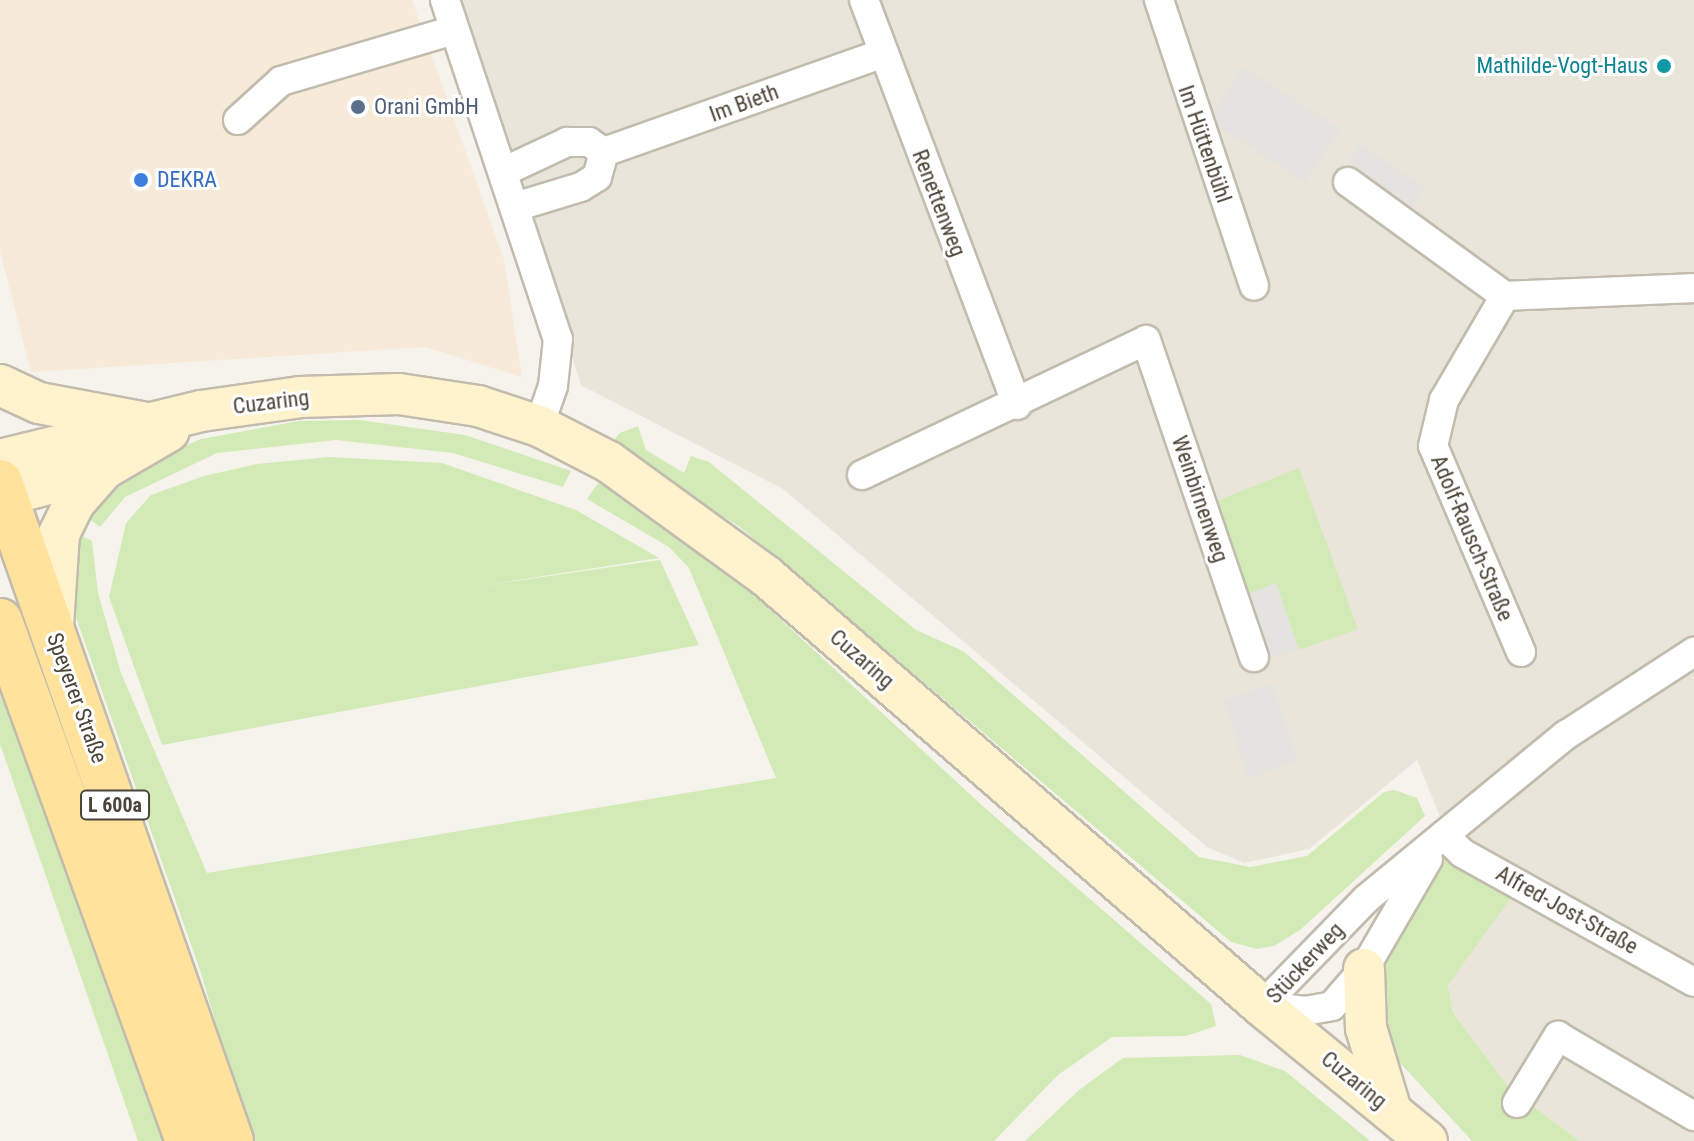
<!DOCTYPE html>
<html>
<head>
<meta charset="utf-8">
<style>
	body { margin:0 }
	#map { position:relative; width:1694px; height:1141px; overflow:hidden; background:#f6f3ec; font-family:"Roboto Condensed",sans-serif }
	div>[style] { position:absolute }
	.residential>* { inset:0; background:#eae5da }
	.commercial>* { inset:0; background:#f7ead8 }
	.green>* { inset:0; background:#d2eab5 }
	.parking>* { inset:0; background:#e5e3e0 }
	.roads { filter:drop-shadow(2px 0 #c2bbae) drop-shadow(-2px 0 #c2bbae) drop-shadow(0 2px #c2bbae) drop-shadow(0 -2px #c2bbae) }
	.minor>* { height:28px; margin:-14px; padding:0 14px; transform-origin:14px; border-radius:14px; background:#fff }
	.secondary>* { height:40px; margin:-20px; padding:0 20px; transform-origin:20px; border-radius:20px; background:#fff3cd }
	.primary>* { height:44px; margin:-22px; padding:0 22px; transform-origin:22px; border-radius:22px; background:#ffe39c }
	.dots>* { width:22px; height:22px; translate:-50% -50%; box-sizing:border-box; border:4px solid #fff; border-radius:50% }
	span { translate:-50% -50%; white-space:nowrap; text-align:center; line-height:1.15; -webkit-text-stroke:6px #fff; paint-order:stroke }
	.shield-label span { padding:2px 6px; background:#fff; border:2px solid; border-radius:6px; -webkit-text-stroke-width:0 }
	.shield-label { font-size:20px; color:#4b4439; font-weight:700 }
	.culture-label { font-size:22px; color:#0d838f }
	.right { translate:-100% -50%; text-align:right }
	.street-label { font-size:22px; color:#4b4439 }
	.service-label { font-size:22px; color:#4e5e75 }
	.left { translate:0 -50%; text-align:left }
	.shop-label { font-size:22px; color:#366cbe }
</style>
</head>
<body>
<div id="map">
	<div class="residential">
		<div style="clip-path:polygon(458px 0,1694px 0,1694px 1141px,1580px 1141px,1510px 1089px,1453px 1013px,1448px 985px,1514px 892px,1445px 829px,1417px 760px,1309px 849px,1244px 863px,1207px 847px,783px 489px,581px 385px)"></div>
	</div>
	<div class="commercial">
		<div style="clip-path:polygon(0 0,412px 0,504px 260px,522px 377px,425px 347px,31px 372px,0 251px)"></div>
	</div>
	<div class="green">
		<div style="clip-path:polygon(359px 420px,465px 435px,571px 471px,563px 487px,453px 453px,336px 440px,217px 453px,125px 497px,100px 527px,81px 513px,117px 474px,201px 439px,299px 421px)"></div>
		<div style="clip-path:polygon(638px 426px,646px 450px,684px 473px,691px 456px,709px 462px,916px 630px,963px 651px,1199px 857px,1250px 867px,1307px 856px,1384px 792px,1394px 790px,1417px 798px,1425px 816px,1300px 930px,1274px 946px,1257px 949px,1231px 942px,740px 527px,610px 445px,620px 433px)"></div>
		<div style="clip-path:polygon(329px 457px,442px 463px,576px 510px,659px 558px,473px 587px,660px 560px,699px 645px,162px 745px,109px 597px,126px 523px,151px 495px,204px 476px,257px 464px)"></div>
		<div style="clip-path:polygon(1299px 468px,1358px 629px,1299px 650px,1276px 583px,1248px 594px,1217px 501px)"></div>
		<div style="clip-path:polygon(598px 483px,679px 531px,738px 580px,986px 809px,1211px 1004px,1216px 1026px,1186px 1036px,1112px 1037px,1058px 1075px,994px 1141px,251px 1141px,200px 970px,71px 603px,71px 530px,92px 541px,98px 593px,121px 673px,207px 873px,776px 778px,689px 568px,669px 547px,587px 499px)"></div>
		<div style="clip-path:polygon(0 652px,173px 1141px,138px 1141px,0 744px)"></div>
		<div style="clip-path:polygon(1443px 845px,1515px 892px,1448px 985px,1453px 1013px,1510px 1089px,1580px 1141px,1472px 1141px,1392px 1054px,1383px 1025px,1386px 953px)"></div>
		<div style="clip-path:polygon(1240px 1055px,1285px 1071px,1370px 1141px,1025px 1141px,1079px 1090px,1123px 1058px)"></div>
	</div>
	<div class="parking">
		<div style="clip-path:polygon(1243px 66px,1341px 129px,1305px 183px,1208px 120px)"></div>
		<div style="clip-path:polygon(1359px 143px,1425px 187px,1412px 208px,1346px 164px)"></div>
		<div style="clip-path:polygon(1276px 583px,1299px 650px,1271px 659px,1248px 594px)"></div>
		<div style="clip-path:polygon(1273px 683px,1298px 760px,1248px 779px,1224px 700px)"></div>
	</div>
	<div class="roads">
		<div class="minor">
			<div style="left:445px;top:0;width:357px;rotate:71.6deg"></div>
			<div style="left:558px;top:339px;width:47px;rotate:96.1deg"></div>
			<div style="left:553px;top:386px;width:42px;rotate:109.3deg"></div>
			<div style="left:864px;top:0;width:433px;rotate:69.3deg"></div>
			<div style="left:1159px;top:0;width:301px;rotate:71.6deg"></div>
			<div style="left:238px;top:120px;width:58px;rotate:-42.2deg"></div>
			<div style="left:281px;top:81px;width:180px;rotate:-16.4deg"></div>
			<div style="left:604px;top:152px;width:296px;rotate:-19.5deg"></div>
			<div style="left:503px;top:172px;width:71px;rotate:-25.1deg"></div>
			<div style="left:567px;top:142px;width:22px"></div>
			<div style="left:589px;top:142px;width:18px;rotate:34deg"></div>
			<div style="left:1348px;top:182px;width:194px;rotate:36deg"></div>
			<div style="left:515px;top:207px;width:69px;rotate:-16.9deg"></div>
			<div style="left:581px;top:187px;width:19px;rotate:-32deg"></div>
			<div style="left:597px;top:177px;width:26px;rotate:-74deg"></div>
			<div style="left:862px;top:475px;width:314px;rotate:-25.4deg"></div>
			<div style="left:1146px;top:340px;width:335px;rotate:71.2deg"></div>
			<div style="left:1521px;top:652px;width:224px;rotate:-113.1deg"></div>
			<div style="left:1433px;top:446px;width:47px;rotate:-76.6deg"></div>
			<div style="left:1444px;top:400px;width:121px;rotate:-59.6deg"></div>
			<div style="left:1505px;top:296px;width:189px;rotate:-2.4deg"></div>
			<div style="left:1444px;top:835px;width:25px;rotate:45deg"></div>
			<div style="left:1462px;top:853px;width:265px;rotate:29.1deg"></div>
			<div style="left:1262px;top:1006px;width:149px;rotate:-45.8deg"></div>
			<div style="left:1366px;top:899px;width:259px;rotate:-39.4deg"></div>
			<div style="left:1566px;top:735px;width:153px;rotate:-33deg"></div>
			<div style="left:1263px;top:1006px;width:42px;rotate:6.8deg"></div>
			<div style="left:1305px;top:1011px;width:27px;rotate:-10deg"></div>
			<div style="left:1332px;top:1006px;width:49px;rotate:-49.1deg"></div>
			<div style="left:1364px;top:969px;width:127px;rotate:-59.8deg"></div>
			<div style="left:1517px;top:1103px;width:79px;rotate:-58.5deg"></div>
			<div style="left:1558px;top:1036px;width:158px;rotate:30.5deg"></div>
		</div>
		<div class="secondary">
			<div style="left:0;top:385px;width:43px;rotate:24.8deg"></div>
			<div style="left:39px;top:403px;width:105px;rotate:10.5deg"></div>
			<div style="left:0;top:460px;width:207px;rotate:-13.7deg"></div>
			<div style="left:201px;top:411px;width:100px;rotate:-8deg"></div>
			<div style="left:300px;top:397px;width:99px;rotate:-1.7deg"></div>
			<div style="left:399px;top:394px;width:80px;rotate:8.6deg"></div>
			<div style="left:478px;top:406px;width:64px;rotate:18.2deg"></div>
			<div style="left:539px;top:426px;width:79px;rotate:27.2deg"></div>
			<div style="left:609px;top:462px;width:194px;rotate:36deg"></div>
			<div style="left:766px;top:576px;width:656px;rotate:40.92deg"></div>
			<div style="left:1262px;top:1006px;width:213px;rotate:39.3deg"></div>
			<div style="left:0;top:497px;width:108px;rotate:-15.1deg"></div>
			<div style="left:104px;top:469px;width:75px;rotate:-30.3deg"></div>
			<div style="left:53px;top:626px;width:92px;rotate:-86.3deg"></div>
			<div style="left:59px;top:534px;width:34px;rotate:-64deg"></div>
			<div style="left:74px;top:503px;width:45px;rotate:-48.6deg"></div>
			<div style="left:1364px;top:969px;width:59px;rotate:88.1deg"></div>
			<div style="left:1366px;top:1028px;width:87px;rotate:73.2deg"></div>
		</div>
		<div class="primary">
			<div style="left:0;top:482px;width:698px;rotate:70.68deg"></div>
			<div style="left:0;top:621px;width:553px;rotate:70.12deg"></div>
		</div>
	</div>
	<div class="dots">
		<div style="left:1664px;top:66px;background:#0f9aa8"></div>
		<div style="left:358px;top:107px;background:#5c6f8a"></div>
		<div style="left:141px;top:180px;background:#3f7fe0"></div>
	</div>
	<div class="shield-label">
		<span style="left:115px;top:805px">L 600a</span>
	</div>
	<div class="culture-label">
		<span class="right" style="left:1648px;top:66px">Mathilde-Vogt-Haus</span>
	</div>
	<div class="street-label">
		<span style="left:744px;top:103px;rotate:-20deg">Im Bieth</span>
		<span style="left:1205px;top:144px;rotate:71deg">Im Hüttenbühl</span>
		<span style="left:939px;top:203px;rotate:69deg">Renettenweg</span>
		<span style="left:271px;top:402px;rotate:-7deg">Cuzaring</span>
		<span style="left:1200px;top:499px;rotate:71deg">Weinbirnenweg</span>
		<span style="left:1472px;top:538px;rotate:67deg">Adolf-Rausch-Straße</span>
		<span style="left:862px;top:659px;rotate:41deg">Cuzaring</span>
		<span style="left:77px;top:698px;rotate:70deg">Speyerer Straße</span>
		<span style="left:1567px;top:910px;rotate:29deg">Alfred-Jost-Straße</span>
		<span style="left:1305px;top:963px;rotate:-47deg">Stückerweg</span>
		<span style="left:1354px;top:1080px;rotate:39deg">Cuzaring</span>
	</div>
	<div class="service-label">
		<span class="left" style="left:374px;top:107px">Orani GmbH</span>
	</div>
	<div class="shop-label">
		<span class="left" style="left:157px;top:180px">DEKRA</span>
	</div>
</div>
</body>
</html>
